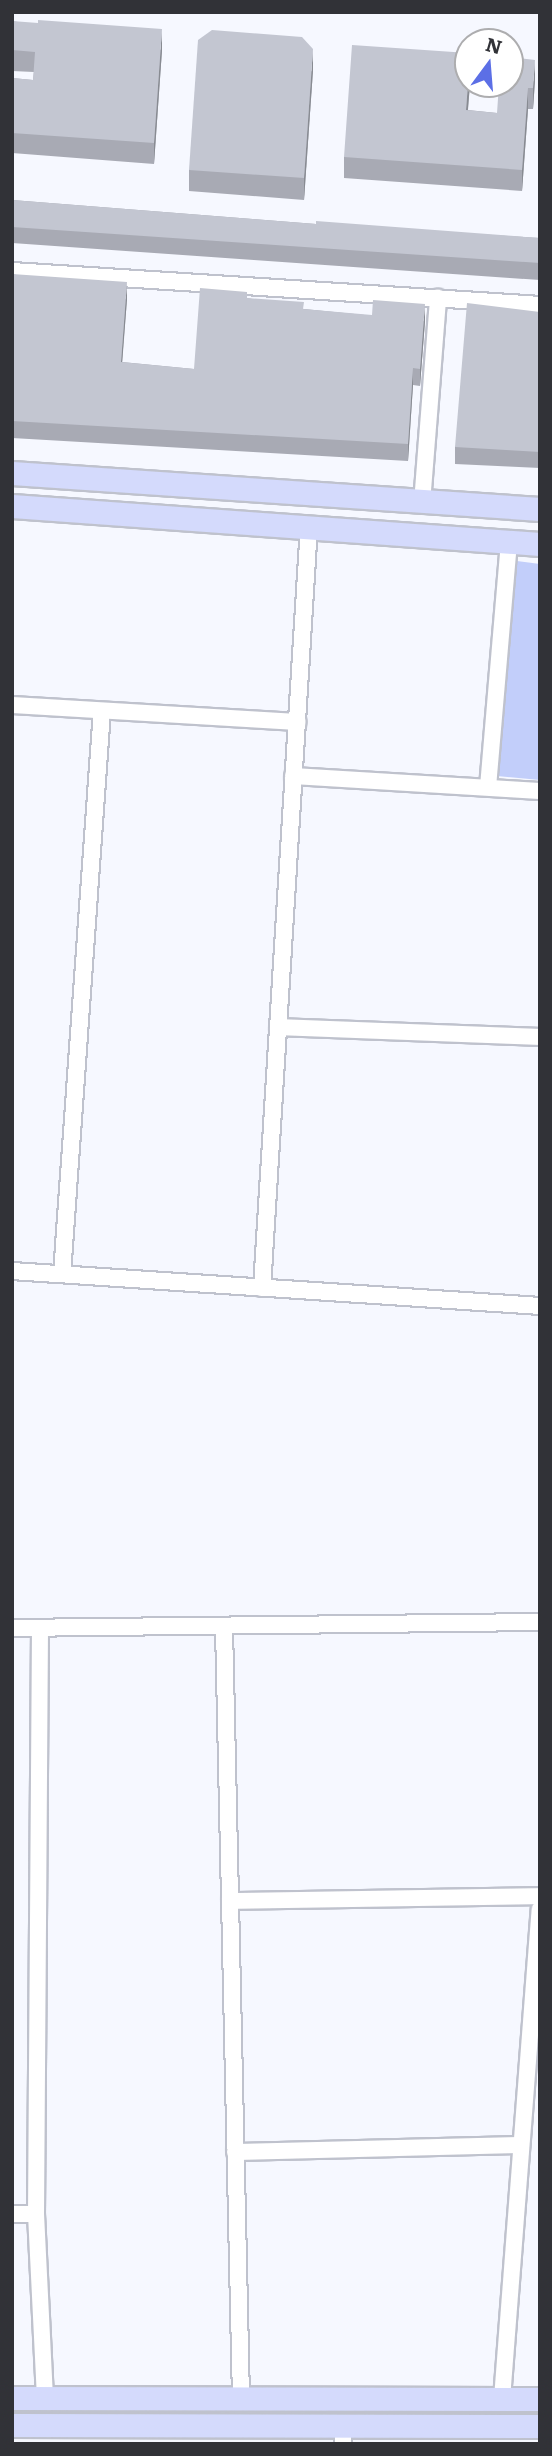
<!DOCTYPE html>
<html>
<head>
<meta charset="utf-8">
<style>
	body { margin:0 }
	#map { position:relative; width:552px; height:2456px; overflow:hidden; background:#f6f8ff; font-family:Literata,serif }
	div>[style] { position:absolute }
	.green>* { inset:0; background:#c2cefa }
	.roads { filter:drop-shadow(2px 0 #bfc2cd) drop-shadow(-2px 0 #bfc2cd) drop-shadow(0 2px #bfc2cd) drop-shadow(0 -2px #bfc2cd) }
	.street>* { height:16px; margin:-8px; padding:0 8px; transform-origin:8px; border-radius:8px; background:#fff }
	.secondary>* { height:23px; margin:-11.5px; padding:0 11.5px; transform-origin:11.5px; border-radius:11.5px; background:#d4dafc }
	.wall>* { inset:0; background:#a8aab4 }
	.shaded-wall>* { inset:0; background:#888b92 }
	.building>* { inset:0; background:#c3c6d1 }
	span { translate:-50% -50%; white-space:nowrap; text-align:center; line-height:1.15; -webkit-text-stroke:7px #fff; paint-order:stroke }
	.frame { position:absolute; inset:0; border:14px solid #313237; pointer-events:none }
	.north { position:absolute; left:454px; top:28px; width:70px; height:70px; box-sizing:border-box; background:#fff; border:2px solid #adadaf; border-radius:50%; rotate:16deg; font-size:19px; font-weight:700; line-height:28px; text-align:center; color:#313237 }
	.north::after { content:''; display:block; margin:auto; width:24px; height:32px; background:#5c6fe6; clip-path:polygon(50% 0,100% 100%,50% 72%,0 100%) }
</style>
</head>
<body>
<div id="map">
	<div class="green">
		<div style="clip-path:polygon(517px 561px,540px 564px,540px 780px,497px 776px,492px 768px,509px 567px)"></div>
	</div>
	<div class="roads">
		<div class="street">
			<div style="left:12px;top:271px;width:529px;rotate:3.68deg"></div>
			<div style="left:422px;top:503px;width:206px;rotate:-85.5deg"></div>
			<div style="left:12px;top:705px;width:286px;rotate:3.4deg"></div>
			<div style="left:293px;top:776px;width:247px;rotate:3.5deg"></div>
			<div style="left:488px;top:787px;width:247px;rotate:-85.1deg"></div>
			<div style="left:278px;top:1027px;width:262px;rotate:2.2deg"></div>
			<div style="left:12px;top:1271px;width:529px;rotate:3.79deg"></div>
			<div style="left:62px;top:1274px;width:564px;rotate:-85.94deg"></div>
			<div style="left:262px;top:1288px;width:762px;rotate:-86.47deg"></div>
			<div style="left:224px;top:1626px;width:772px;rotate:88.74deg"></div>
			<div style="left:12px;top:1628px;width:528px;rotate:-0.65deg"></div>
			<div style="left:40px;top:1628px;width:586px;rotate:90.39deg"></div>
			<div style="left:36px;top:2214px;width:184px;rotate:87.2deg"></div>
			<div style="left:230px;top:1901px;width:310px;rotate:-0.9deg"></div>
			<div style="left:235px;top:2152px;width:286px;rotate:-1.4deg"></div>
			<div style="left:12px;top:2214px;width:24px"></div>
			<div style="left:502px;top:2399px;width:491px;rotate:-85.6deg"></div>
			<div style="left:343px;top:2444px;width:18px;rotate:-90deg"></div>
		</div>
		<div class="secondary">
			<div style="left:12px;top:473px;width:529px;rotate:3.9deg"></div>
			<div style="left:12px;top:506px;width:529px;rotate:4.12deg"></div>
			<div style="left:12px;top:2398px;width:528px;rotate:0.11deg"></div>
			<div style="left:12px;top:2425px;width:528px;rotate:0.11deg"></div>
		</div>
	</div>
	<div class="wall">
		<div style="clip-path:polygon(12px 21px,162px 50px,154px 164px,12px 153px,12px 78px,33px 80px,34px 72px,12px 71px)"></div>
		<div style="clip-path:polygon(313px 70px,304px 200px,189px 191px,189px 170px)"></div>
		<div style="clip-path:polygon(535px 80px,533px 109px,528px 109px,522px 191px,344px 178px,344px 157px,470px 84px,468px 110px,497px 113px)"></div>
		<div style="clip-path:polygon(12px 200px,316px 224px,540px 238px,540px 280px,12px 243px)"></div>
		<div style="clip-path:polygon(12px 274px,127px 299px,122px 362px,194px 369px,247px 298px,304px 309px,425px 321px,420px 386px,413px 385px,408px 461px,12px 438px)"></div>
		<div style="clip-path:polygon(540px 312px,540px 468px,455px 464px,455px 447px)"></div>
	</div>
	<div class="shaded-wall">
		<div style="clip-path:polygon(162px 29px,162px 50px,154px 164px,154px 143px)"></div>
		<div style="clip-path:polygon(313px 49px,313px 70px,304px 200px,304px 178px)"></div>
		<div style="clip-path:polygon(535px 60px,535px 80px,533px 109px,533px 88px)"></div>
		<div style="clip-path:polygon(468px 84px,470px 84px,466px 131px,466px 110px)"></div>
		<div style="clip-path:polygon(528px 88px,528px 109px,522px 191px,522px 170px)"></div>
		<div style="clip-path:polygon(127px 282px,127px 299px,121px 378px,121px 362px)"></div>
		<div style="clip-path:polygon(425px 304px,425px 321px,420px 386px,420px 369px)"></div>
		<div style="clip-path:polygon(413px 368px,413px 385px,408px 461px,408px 444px)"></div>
	</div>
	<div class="building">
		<div style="clip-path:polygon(38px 20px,162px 29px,154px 143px,12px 133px,12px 78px,33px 80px,35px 52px,12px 50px,12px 21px,38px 23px)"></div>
		<div style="clip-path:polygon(212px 30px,302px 37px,313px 49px,304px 178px,189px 170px,198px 40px)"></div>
		<div style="clip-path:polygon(352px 45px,468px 53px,468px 84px,466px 110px,497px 113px,499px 84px,510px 84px,510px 57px,535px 60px,533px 88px,528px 88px,522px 170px,344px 157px)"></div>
		<div style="clip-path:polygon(12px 200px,316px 224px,316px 221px,540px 238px,540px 263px,12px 227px)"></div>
		<div style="clip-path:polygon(12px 274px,127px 282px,121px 362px,194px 369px,200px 288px,247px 292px,247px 298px,304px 302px,303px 309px,372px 315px,373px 300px,425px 304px,420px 369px,413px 368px,408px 444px,12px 421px)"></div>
		<div style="clip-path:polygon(467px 303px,540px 312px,540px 452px,455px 447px)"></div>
	</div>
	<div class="frame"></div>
	<div class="north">N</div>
</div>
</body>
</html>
